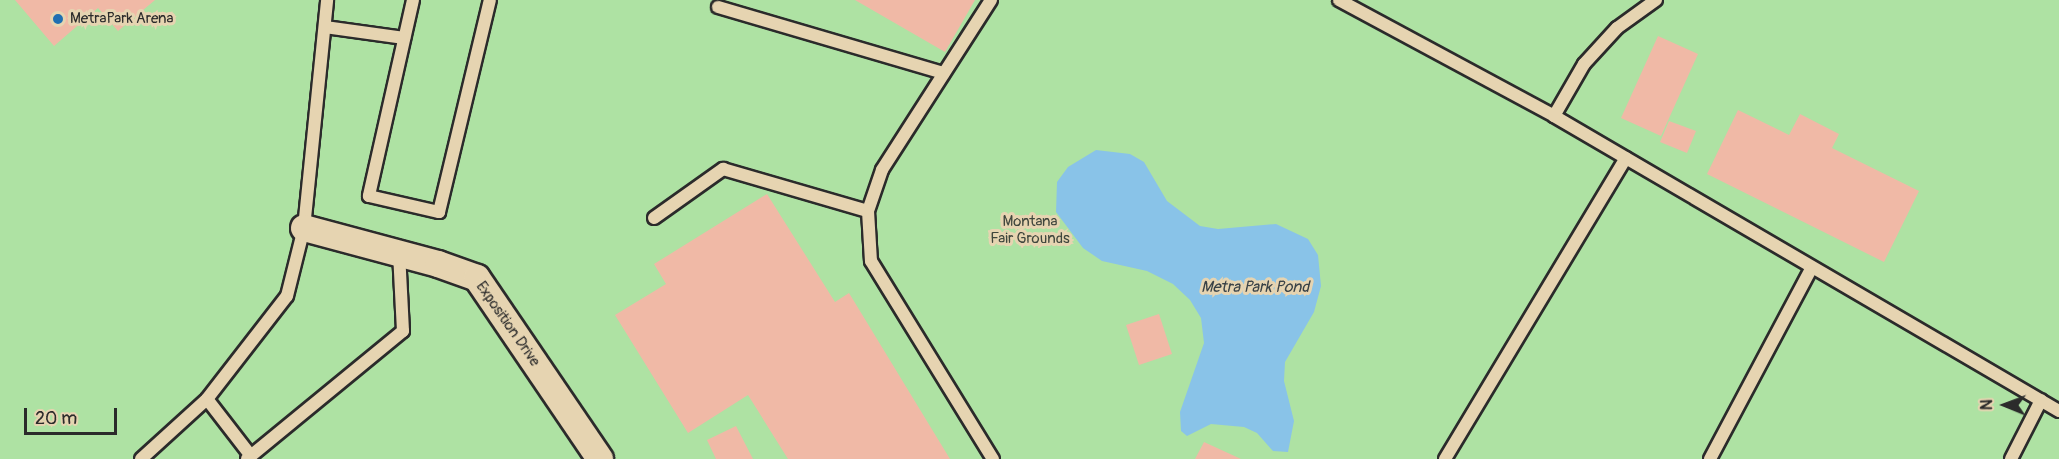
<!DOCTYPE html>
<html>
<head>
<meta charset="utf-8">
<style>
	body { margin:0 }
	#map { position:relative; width:2059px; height:459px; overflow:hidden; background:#e8cfaf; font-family:Pangolin,sans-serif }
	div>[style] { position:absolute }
	.green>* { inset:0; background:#aee2a3 }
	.water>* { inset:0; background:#89c3e8 }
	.building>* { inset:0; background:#f0b9a6 }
	.roads { filter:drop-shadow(2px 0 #2b2b2b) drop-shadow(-2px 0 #2b2b2b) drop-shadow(0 2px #2b2b2b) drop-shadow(0 -2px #2b2b2b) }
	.service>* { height:12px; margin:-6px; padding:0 6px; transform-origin:6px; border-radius:6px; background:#e6d4b1 }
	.minor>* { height:26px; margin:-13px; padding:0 13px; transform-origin:13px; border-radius:13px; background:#e6d4b1 }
	.dots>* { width:16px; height:16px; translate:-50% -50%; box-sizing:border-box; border:3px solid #e6d4b1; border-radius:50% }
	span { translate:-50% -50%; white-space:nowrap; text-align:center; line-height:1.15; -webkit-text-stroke:6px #e6d4b1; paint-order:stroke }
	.poi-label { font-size:15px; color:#2b2b2b }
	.left { translate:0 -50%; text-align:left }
	.park-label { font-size:15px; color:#3f463d }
	.street-label { font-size:15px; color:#2b2b2b }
	.water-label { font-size:16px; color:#394247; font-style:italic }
	.north { position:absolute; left:1975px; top:375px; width:60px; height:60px; -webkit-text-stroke:4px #e6d4b1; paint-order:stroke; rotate:271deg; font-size:16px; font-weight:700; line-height:24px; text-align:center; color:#2b2b2b }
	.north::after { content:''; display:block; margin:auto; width:21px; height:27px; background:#2b2b2b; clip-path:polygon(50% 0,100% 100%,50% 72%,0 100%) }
	.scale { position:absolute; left:24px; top:408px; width:93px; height:27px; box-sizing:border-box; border:3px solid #2b2b2b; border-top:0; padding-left:8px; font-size:18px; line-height:21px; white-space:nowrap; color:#2b2b2b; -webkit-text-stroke:4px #e6d4b1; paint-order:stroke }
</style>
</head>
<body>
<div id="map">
	<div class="green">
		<div style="clip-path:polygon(0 0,2059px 0,2059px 459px,0 459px)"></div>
	</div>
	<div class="water">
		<div style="clip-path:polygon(1096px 150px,1130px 154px,1144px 162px,1167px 201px,1200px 226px,1218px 229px,1276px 224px,1308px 239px,1318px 255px,1321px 286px,1314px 312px,1285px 362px,1284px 381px,1294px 421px,1288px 452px,1273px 451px,1257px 433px,1244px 427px,1211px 424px,1187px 436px,1181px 431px,1180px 412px,1204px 343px,1201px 318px,1190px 300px,1173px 284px,1147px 271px,1102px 261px,1083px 248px,1056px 212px,1057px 182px,1068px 167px)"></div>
	</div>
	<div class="building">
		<div style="clip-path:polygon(15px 0,155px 0,118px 31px,98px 8px,54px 46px)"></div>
		<div style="clip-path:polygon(855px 0,975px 0,945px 52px)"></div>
		<div style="clip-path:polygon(1658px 36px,1698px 54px,1661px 136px,1621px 118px)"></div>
		<div style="clip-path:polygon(1738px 110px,1789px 135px,1800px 114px,1839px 134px,1832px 148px,1919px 191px,1884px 262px,1707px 174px)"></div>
		<div style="clip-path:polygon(1669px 121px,1696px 131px,1687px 153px,1660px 142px)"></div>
		<div style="clip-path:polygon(767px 194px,835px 302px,849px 293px,950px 459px,788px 459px,748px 395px,688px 433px,615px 315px,666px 284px,654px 264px)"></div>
		<div style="clip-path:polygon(1159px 314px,1172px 354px,1139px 365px,1126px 325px)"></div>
		<div style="clip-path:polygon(736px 426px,753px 459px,716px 459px,707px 440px)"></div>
		<div style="clip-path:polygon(1204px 442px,1241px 459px,1195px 459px)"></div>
	</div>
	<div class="roads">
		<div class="service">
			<div style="left:413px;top:0;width:201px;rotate:102.7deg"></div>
			<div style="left:369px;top:196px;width:72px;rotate:12.9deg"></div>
			<div style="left:439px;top:212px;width:218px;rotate:-76.5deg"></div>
			<div style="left:991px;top:0;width:202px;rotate:122.7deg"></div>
			<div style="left:882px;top:170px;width:43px;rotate:108.9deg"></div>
			<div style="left:868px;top:211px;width:50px;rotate:86.6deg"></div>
			<div style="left:871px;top:261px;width:233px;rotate:58.4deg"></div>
			<div style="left:1339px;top:0;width:244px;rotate:28.3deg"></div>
			<div style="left:1554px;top:116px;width:585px;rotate:30.29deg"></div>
			<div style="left:718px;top:7px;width:235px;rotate:16.3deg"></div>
			<div style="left:325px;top:27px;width:80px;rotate:7.9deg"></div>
			<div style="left:1554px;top:116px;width:60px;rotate:-60deg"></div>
			<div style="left:1584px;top:64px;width:49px;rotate:-47.5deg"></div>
			<div style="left:1617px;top:28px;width:48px;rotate:-35.7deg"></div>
			<div style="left:654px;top:218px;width:85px;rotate:-35.4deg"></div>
			<div style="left:723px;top:169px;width:151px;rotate:16.2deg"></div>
			<div style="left:207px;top:399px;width:72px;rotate:52.3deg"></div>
			<div style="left:141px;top:459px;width:89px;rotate:-42.3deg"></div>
			<div style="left:207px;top:399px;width:130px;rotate:-52.2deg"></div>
			<div style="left:287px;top:296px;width:70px;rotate:-76deg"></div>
			<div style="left:304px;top:228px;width:229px;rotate:-84.2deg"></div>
			<div style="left:247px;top:459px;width:202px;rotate:-39.4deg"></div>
			<div style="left:403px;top:331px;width:78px;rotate:-92.9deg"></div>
			<div style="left:1445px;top:459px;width:351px;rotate:-59deg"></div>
			<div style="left:1710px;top:459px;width:217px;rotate:-62deg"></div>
			<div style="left:2011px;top:459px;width:66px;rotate:-63deg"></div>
		</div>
		<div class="minor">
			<div style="left:304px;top:228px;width:139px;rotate:15deg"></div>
			<div style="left:438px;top:264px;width:41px;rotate:19.7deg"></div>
			<div style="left:477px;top:278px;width:219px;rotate:55.8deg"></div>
		</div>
	</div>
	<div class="dots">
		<div style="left:58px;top:19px;background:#1f6fb2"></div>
	</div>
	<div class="poi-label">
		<span class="left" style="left:70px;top:19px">MetraPark Arena</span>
	</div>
	<div class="park-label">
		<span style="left:1030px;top:230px">Montana<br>Fair Grounds</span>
	</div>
	<div class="street-label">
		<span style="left:508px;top:324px;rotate:55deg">Exposition Drive</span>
	</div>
	<div class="water-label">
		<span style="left:1255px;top:287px">Metra Park Pond</span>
	</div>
	<div class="north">N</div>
	<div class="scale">20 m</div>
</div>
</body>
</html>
